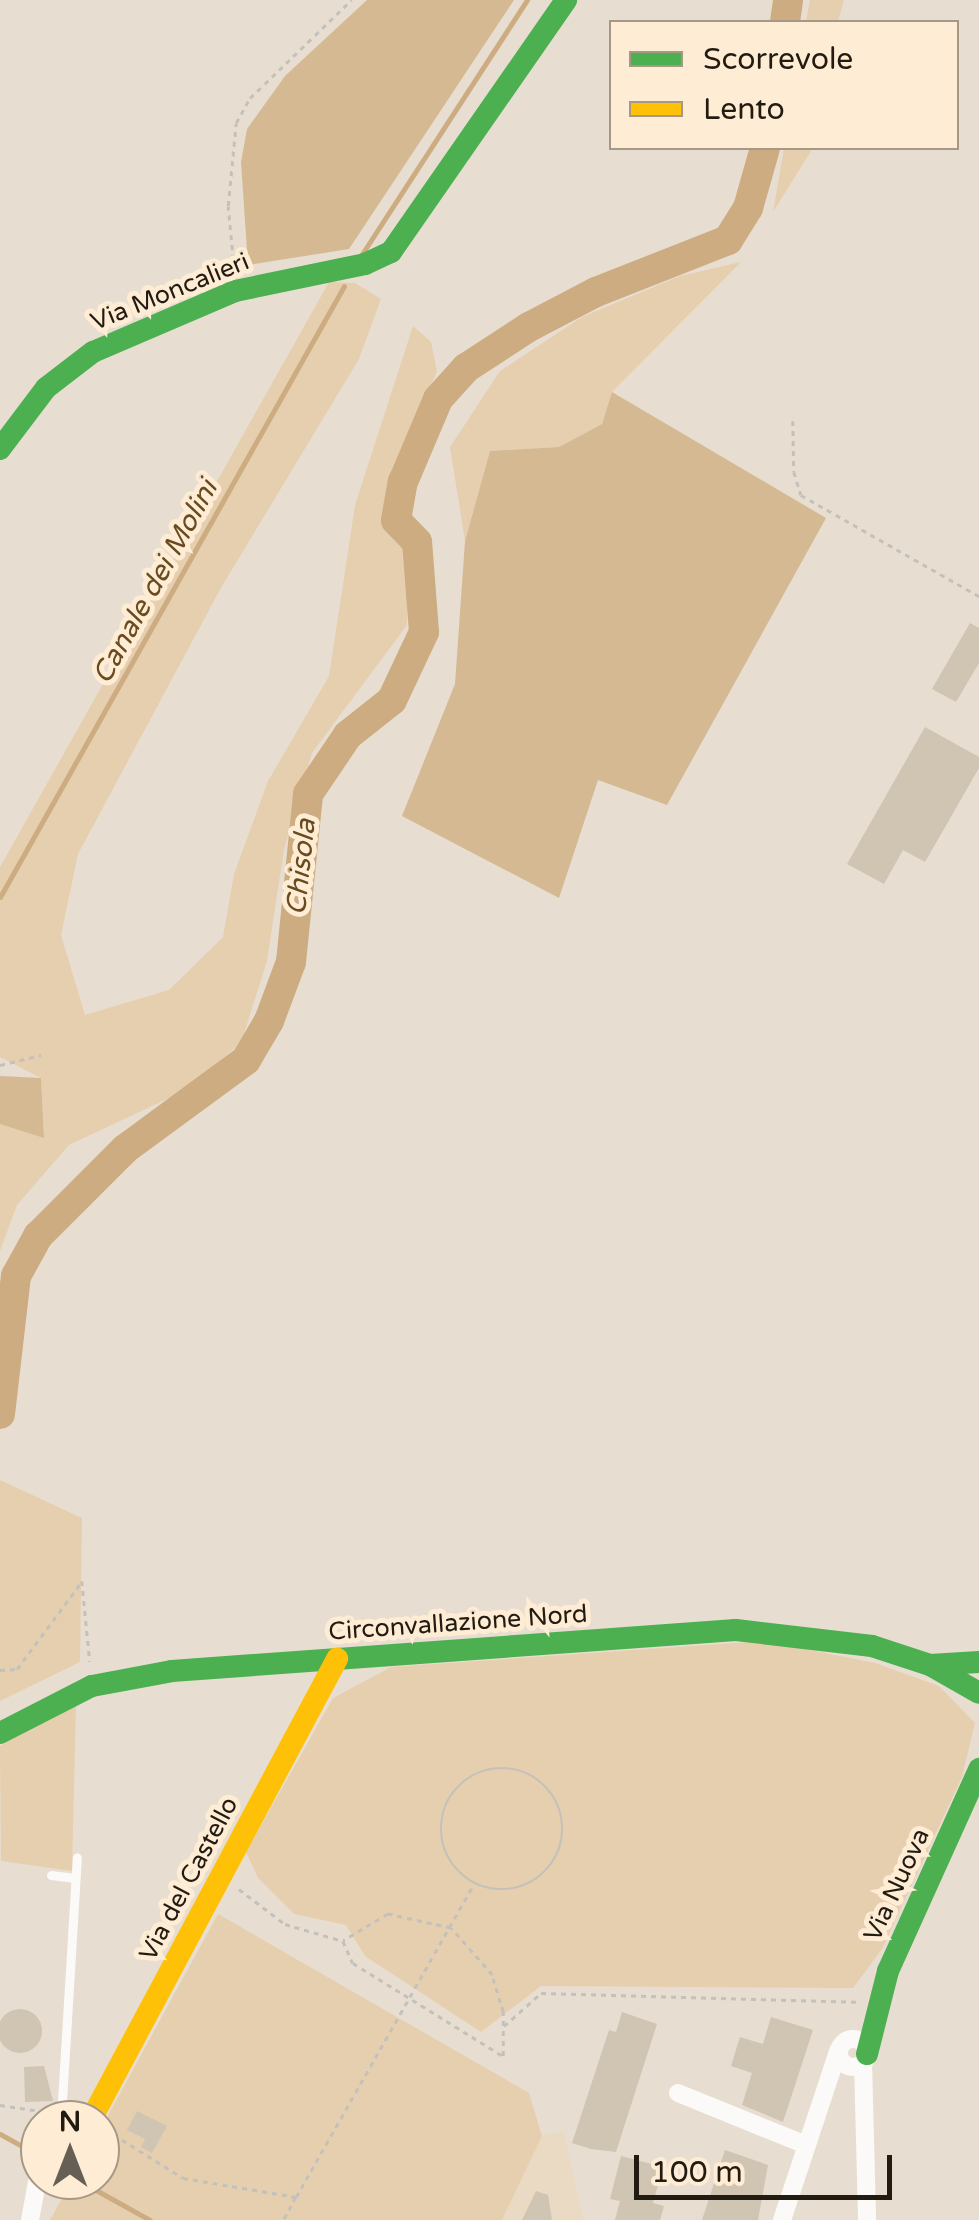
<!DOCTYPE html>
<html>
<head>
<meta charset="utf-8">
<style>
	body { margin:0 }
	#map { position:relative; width:979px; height:2220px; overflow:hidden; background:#e7ded1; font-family:"Varela Round",sans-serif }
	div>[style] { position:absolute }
	.built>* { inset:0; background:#eadac3 }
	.green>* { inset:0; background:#e6cfaf }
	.forest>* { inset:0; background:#d4b993 }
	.stream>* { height:5px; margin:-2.5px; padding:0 2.5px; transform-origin:2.5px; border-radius:2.5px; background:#ccac80 }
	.river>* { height:30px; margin:-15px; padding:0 15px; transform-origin:15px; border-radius:15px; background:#ccac80 }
	.building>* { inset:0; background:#d0c4b3 }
	.round { border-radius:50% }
	.path>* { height:2.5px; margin-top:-1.25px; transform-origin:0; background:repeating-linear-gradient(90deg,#c4c1bb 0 5px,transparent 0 10px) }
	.path>.ring { margin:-1.25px; padding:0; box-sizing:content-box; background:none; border:2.5px solid #c4c1bb; border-radius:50% }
	.lane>* { height:9px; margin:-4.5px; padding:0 4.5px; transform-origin:4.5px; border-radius:4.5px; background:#fbfaf8 }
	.street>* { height:18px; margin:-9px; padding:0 9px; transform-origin:9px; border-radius:9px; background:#fbfaf8 }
	.street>.ring { margin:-9px; padding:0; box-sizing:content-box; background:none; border:18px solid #fbfaf8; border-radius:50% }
	.fast>* { height:22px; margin:-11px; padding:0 11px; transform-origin:11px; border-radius:11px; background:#4caf50 }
	.slow>* { height:22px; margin:-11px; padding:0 11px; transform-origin:11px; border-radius:11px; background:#ffc107 }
	span { translate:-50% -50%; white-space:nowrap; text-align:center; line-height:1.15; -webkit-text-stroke:10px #feecd4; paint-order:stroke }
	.street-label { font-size:25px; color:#211b12 }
	.water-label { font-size:28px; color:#684b1f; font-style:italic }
	.legend { position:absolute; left:609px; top:20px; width:350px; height:130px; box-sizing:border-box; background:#feecd4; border:2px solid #a69886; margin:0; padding:12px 18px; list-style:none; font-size:30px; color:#211b12 }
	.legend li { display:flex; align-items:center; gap:20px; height:50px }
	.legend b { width:50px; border:2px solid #a69886 }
	.north { position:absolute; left:20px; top:2100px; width:100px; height:100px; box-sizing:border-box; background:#feecd4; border:2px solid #a69886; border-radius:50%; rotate:0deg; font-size:28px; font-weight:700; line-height:40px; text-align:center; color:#211b12 }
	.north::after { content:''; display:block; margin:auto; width:35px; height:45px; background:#665f55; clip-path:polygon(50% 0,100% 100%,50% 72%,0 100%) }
	.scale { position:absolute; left:634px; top:2155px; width:258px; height:45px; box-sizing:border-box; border:5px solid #211b12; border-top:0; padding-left:12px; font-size:30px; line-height:35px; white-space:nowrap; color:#211b12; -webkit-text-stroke:8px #feecd4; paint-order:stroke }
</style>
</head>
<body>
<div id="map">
	<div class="built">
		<div style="clip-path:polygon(564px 2131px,583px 2220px,502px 2220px,542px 2136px)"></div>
	</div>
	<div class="green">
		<div style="clip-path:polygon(810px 0,844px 0,838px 22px,806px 22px)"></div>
		<div style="clip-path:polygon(784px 148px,813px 148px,773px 212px)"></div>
		<div style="clip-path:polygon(741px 262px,612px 392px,602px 424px,559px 447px,490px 451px,465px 541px,450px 447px,500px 371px,582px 317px,680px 276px)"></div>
		<div style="clip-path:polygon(329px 282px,355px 283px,381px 299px,359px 359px,222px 586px,78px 854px,61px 935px,85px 1015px,169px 990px,223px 937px,234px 874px,268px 781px,329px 676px,355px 505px,413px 326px,431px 342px,437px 371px,391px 484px,388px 521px,408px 551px,407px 625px,312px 753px,284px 850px,267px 961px,241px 1043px,182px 1092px,69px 1145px,17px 1205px,0 1251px,0 1124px,44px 1137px,41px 1078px,0 1057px,0 867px)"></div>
		<div style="clip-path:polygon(0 1480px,82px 1518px,80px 1662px,0 1701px)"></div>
		<div style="clip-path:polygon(765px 1641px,875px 1663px,939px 1686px,975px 1723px,962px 1777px,882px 1949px,853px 1988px,541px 1986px,481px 2032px,365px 1956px,346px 1925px,294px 1914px,258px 1878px,246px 1852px,333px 1698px,391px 1667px)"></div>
		<div style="clip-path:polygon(76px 1703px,72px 1871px,1px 1861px,0 1746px)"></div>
		<div style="clip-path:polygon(218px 1914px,529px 2093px,542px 2136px,502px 2220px,50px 2220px,72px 2180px,100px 2180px,100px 2130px)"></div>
	</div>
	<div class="forest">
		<div style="clip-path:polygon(367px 0,514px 0,349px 249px,248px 265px,241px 162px,247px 129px,285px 76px)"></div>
		<div style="clip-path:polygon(612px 392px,826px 518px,667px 805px,598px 780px,559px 898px,402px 816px,455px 684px,465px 541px,490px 451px,559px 447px,602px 424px)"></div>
		<div style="clip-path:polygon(0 1076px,41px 1078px,44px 1138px,0 1124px)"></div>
	</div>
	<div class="stream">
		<div style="left:362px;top:254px;width:303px;rotate:-57deg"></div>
		<div style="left:0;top:897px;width:701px;rotate:-60.62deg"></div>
		<div style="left:0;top:2134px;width:37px;rotate:29deg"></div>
		<div style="left:78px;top:2180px;width:82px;rotate:29.1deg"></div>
	</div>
	<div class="river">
		<div style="left:785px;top:22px;width:22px;rotate:-82deg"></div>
		<div style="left:0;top:1414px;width:139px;rotate:-83.4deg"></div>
		<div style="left:16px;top:1276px;width:46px;rotate:-61.2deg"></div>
		<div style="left:38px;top:1236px;width:123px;rotate:-45deg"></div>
		<div style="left:125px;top:1149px;width:150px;rotate:-36.3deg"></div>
		<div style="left:246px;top:1060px;width:45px;rotate:-59.5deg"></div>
		<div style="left:269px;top:1021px;width:63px;rotate:-69.6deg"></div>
		<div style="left:291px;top:962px;width:169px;rotate:-84.2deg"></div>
		<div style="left:308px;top:794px;width:71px;rotate:-55.9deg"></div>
		<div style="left:348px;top:735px;width:56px;rotate:-38.5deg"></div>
		<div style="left:392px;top:700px;width:75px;rotate:-64.8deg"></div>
		<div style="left:424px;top:632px;width:90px;rotate:-94.4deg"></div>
		<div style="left:417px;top:542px;width:30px;rotate:-134deg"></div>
		<div style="left:396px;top:520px;width:39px;rotate:-80deg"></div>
		<div style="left:403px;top:482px;width:90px;rotate:-67.1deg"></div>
		<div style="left:438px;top:399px;width:42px;rotate:-47.9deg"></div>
		<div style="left:466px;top:368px;width:75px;rotate:-33.1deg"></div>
		<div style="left:529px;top:327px;width:76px;rotate:-27.6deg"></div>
		<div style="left:596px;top:292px;width:142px;rotate:-21.5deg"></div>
		<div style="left:728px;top:240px;width:38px;rotate:-58deg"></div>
		<div style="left:748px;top:208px;width:62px;rotate:-74.2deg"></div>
	</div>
	<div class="building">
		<div style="clip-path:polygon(970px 623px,979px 628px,979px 663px,956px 702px,932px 689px)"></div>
		<div style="clip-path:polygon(925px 727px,979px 757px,979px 768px,925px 862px,903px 850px,884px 884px,847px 864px)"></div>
		<div class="round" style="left:-2px;top:2009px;width:44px;height:44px"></div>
		<div style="clip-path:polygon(622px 2012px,657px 2024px,616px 2152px,591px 2149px,572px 2143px,609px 2030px,616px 2032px)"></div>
		<div style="clip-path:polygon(771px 2017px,813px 2030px,783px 2122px,742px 2105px,752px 2073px,731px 2066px,740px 2037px,763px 2044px)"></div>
		<div style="clip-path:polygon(44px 2066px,53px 2101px,25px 2102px,24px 2067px)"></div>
		<div style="clip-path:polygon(137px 2111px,167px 2126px,152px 2153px,141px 2147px,145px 2139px,127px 2130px)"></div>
		<div style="clip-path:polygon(725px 2150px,768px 2165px,758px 2220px,702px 2220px)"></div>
		<div style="clip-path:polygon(621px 2156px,663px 2167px,653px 2203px,664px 2206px,660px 2220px,615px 2220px,620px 2201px,610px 2199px)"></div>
		<div style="clip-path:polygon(536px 2191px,548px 2195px,552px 2220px,522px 2220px)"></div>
	</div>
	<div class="path">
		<div style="left:234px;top:270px;width:64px;rotate:-95.4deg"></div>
		<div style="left:228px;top:206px;width:83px;rotate:-84.5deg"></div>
		<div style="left:236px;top:123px;width:29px;rotate:-61deg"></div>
		<div style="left:250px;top:98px;width:141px;rotate:-44.1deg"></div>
		<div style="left:793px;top:421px;width:51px;rotate:88.9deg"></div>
		<div style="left:794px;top:472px;width:24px;rotate:73deg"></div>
		<div style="left:801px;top:495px;width:205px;rotate:29.6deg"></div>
		<div style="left:0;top:1065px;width:42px;rotate:-13.7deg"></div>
		<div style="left:0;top:1670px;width:17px;rotate:-3deg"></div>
		<div style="left:17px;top:1669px;width:109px;rotate:-53.5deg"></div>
		<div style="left:82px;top:1581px;width:81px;rotate:84.4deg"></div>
		<div class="ring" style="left:441px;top:1768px;width:119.5px;height:119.5px"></div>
		<div style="left:239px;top:1889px;width:58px;rotate:37.3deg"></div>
		<div style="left:285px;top:1924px;width:60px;rotate:16.3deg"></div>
		<div style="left:343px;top:1941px;width:24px;rotate:66deg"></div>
		<div style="left:353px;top:1963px;width:176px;rotate:31.8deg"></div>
		<div style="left:503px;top:2056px;width:44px;rotate:-90deg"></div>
		<div style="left:503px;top:2012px;width:39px;rotate:-107deg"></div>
		<div style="left:492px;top:1975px;width:62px;rotate:-131.1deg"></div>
		<div style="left:451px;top:1928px;width:65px;rotate:-167.5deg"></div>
		<div style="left:388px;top:1914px;width:52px;rotate:149deg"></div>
		<div style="left:504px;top:2026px;width:50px;rotate:-41.7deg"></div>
		<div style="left:541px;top:1993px;width:316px;rotate:1.6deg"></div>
		<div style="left:0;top:2105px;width:54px;rotate:8.6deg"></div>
		<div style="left:105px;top:2129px;width:92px;rotate:32.1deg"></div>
		<div style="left:183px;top:2178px;width:115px;rotate:9.5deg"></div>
		<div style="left:296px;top:2197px;width:26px;rotate:118deg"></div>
		<div style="left:296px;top:2197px;width:359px;rotate:-60.4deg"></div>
	</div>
	<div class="lane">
		<div style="left:51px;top:1875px;width:24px;rotate:7deg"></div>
		<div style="left:71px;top:2114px;width:16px;rotate:-125deg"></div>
		<div style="left:62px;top:2101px;width:244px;rotate:-86.5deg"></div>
	</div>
	<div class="street">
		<div class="ring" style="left:839px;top:2039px;width:10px;height:10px"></div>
		<div style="left:863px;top:2063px;width:157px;rotate:88.5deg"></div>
		<div style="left:678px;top:2093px;width:138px;rotate:22.1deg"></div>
		<div style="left:30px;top:2220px;width:55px;rotate:-79.5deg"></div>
		<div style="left:782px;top:2220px;width:180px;rotate:-71.6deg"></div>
	</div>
	<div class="fast">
		<div style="left:0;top:449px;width:76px;rotate:-53deg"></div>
		<div style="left:46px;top:388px;width:59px;rotate:-37.5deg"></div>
		<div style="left:93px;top:352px;width:155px;rotate:-23.2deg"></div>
		<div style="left:235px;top:291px;width:133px;rotate:-11.7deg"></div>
		<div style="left:365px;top:264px;width:29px;rotate:-25deg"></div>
		<div style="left:391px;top:252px;width:307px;rotate:-55.2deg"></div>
		<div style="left:930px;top:1665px;width:49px;rotate:-3.5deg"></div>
		<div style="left:0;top:1733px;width:103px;rotate:-27.1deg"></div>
		<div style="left:92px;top:1686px;width:81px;rotate:-10.6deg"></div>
		<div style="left:172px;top:1671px;width:565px;rotate:-4.16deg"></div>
		<div style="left:736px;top:1630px;width:137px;rotate:6.7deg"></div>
		<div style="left:872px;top:1646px;width:61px;rotate:18.1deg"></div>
		<div style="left:930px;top:1665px;width:56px;rotate:29.7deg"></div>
		<div style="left:867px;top:2054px;width:86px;rotate:-75.8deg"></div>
		<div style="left:888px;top:1971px;width:222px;rotate:-65.7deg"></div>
	</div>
	<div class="slow">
		<div style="left:83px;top:2120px;width:14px;rotate:-34deg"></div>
		<div style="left:95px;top:2112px;width:514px;rotate:-61.89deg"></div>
	</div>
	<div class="street-label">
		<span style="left:170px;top:292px;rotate:-22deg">Via Moncalieri</span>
		<span style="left:458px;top:1623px;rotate:-4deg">Circonvallazione Nord</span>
		<span style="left:189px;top:1879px;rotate:-62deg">Via del Castello</span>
		<span style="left:897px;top:1885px;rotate:-65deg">Via Nuova</span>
	</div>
	<div class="water-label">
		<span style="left:155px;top:582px;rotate:-61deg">Canale dei Molini</span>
		<span style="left:301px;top:867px;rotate:-84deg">Chisola</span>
	</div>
	<ul class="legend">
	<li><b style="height:12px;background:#4caf50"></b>Scorrevole</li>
	<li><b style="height:12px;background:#ffc107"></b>Lento</li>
	</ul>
	<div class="north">N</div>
	<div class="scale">100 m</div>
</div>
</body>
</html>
